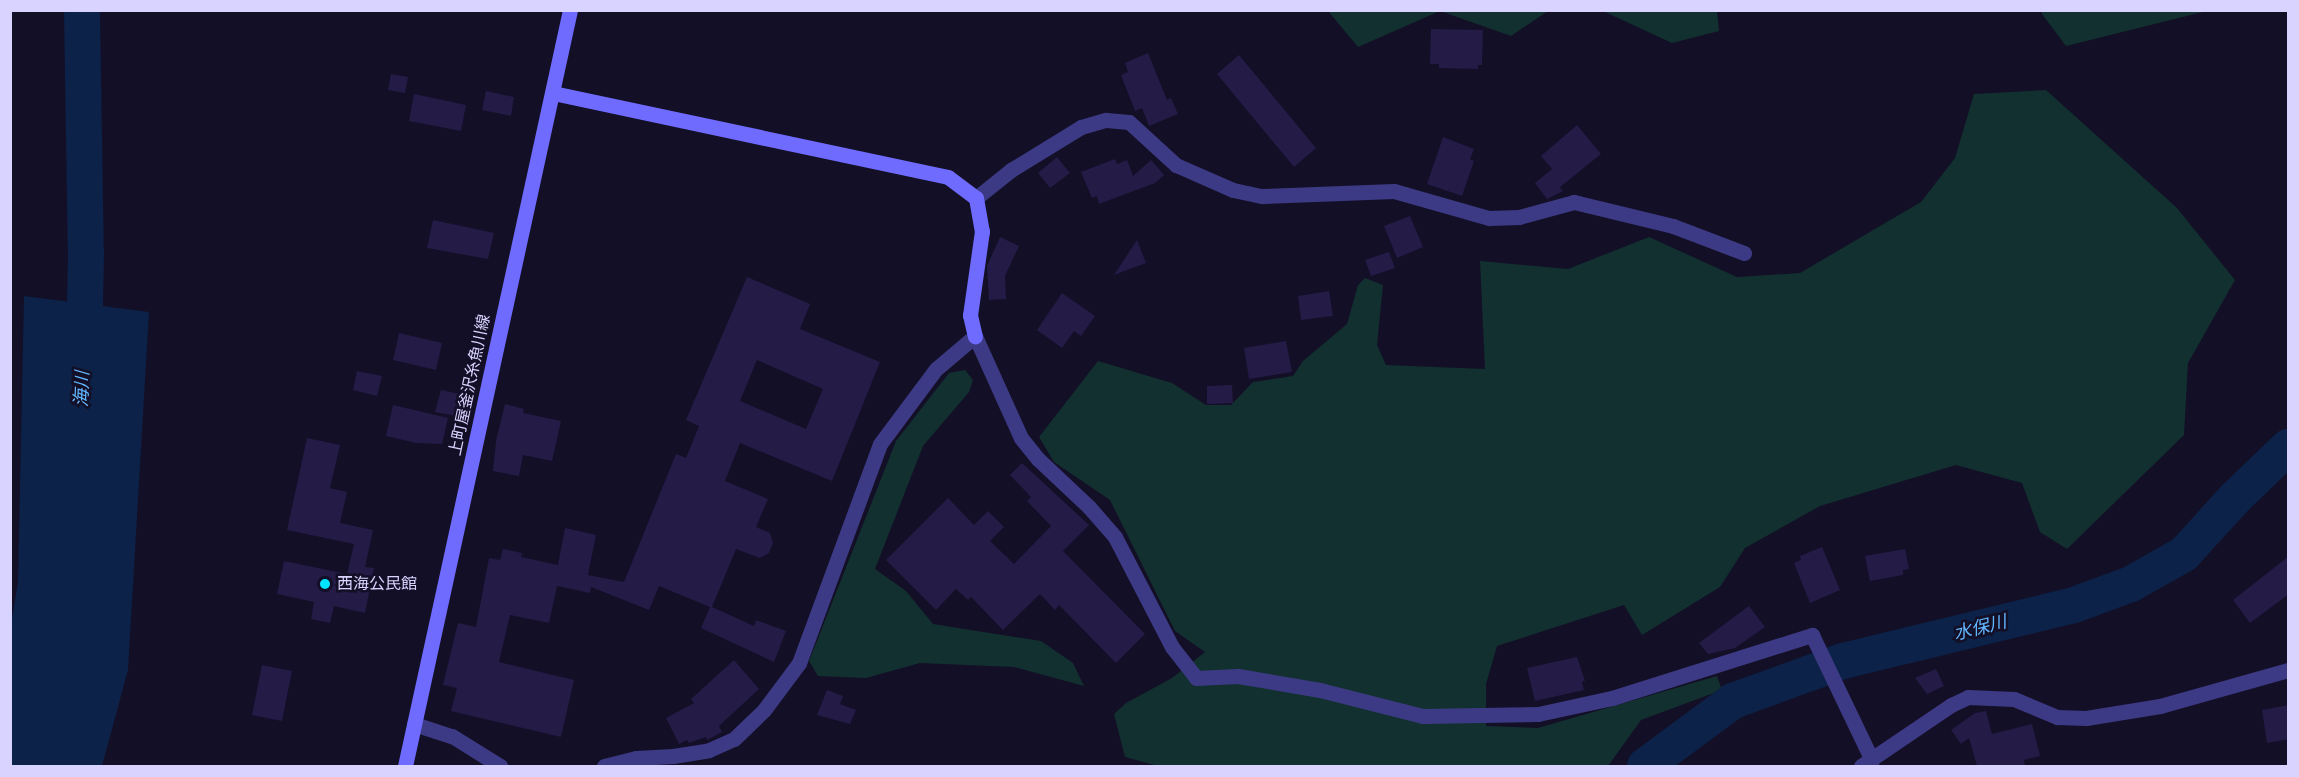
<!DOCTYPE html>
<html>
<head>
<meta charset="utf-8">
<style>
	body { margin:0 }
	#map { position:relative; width:2299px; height:777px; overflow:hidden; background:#130f26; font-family:Figtree,"Noto Sans JP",sans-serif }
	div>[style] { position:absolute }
	.green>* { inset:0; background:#12302f }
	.water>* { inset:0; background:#0c2248 }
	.river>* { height:36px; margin:-18px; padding:0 18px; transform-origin:18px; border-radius:18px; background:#0c2248 }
	.building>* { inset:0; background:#241b47 }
	.street>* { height:15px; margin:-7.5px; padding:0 7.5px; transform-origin:7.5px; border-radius:7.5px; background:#3d3a85 }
	.secondary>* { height:15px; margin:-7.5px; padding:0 7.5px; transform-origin:7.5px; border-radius:7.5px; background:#6f6bff }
	.dots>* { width:16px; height:16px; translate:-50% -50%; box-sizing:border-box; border:3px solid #130f26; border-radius:50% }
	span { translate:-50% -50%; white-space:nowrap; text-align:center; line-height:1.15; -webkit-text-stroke:5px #130f26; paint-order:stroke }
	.street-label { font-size:16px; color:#d9d4ff }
	.poi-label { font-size:16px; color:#d9d4ff }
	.left { translate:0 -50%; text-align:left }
	.water-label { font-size:18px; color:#62b6ff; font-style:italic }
	.frame { position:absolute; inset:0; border:12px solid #d9d4ff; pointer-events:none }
</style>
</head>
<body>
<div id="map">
	<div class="green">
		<div style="clip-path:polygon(1328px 11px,1548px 11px,1511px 36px,1440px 11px,1358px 47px)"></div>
		<div style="clip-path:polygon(1603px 11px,1717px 11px,1719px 31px,1672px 43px)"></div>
		<div style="clip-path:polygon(2042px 11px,2042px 10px,2207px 11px,2066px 46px,2042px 14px)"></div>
		<div style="clip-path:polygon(2046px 90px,2177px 208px,2235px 280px,2188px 363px,2184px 435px,2067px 549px,2040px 532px,2022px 483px,1956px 465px,1820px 506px,1745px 548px,1720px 587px,1642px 635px,1624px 605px,1497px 646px,1486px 684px,1486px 726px,1538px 728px,1717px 676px,1722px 690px,1641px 720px,1608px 766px,1158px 766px,1125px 757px,1114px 714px,1126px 703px,1172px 678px,1205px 652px,1175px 631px,1110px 500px,1054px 462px,1039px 437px,1098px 361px,1172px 383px,1206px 405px,1231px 405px,1253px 382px,1293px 376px,1303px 361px,1347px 324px,1358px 285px,1365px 278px,1383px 285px,1377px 345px,1386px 365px,1485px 369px,1480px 261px,1568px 269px,1649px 237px,1737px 277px,1800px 273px,1921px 202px,1955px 158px,1974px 94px)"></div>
		<div style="clip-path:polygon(965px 370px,973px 380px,969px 392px,923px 446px,875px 569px,906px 591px,933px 624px,1041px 641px,1073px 663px,1084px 686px,1014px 667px,920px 663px,866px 678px,818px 676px,809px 661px,896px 441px,949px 373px)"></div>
	</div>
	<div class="water">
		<div style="clip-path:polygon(24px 296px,149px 312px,128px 670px,102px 766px,11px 766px,10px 630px,18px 582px)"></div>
	</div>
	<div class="river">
		<div style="left:82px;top:10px;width:242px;rotate:89.1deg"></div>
		<div style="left:86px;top:252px;width:100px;rotate:91.1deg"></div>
		<div style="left:1645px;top:766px;width:109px;rotate:-36.5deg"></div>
		<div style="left:1733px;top:701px;width:117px;rotate:-20deg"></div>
		<div style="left:1843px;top:661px;width:238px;rotate:-13.6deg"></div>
		<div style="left:2074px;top:605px;width:61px;rotate:-20.2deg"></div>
		<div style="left:2131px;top:584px;width:61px;rotate:-29.5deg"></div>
		<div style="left:2184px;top:554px;width:76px;rotate:-47.7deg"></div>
		<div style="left:2235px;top:498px;width:74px;rotate:-43.9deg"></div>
	</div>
	<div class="building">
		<div style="clip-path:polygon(1431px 29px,1483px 30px,1482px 65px,1478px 65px,1478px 69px,1439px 68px,1439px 64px,1430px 64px)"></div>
		<div style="clip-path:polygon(1148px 53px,1167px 100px,1171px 98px,1178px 114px,1149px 126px,1142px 108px,1135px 111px,1121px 75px,1128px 72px,1125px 63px)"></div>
		<div style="clip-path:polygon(1239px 55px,1316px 148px,1294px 167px,1217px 74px)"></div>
		<div style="clip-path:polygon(391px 74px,408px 77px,405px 93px,388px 90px)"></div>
		<div style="clip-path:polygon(486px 91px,514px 97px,511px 116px,482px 110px)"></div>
		<div style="clip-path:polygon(414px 94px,466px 105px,461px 131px,409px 121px)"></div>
		<div style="clip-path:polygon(1577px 125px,1601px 154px,1560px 187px,1563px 191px,1547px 199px,1535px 183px,1552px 169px,1541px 156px)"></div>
		<div style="clip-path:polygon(1443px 137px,1474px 149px,1470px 159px,1474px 161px,1462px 196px,1427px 184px)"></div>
		<div style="clip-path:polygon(1057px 157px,1070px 173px,1050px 188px,1038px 173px)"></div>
		<div style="clip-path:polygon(1115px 159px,1117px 164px,1127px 160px,1133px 176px,1151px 160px,1164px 175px,1155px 183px,1099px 204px,1097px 196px,1092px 198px,1081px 172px)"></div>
		<div style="clip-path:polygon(1410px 216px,1423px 247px,1397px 258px,1384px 226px)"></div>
		<div style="clip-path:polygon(433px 220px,494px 233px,488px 259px,427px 248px)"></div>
		<div style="clip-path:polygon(1000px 237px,1019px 246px,1005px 276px,1006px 299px,989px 300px,987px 266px)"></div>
		<div style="clip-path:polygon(1137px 240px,1146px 263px,1114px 275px)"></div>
		<div style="clip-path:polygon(1389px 252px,1395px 268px,1371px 276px,1365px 260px)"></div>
		<div style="clip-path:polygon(evenodd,747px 277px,810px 304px,800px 329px,880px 362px,832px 481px,740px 443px,725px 481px,768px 499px,756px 527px,770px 533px,773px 543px,769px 553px,760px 558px,736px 549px,712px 607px,754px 626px,756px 620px,786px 631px,774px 662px,701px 628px,710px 607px,659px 586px,649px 610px,591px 587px,590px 593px,557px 586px,549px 623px,510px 615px,499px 662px,574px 680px,561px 737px,451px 711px,457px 688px,443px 685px,448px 664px,458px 623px,476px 627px,489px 558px,500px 560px,503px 549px,522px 553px,521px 557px,558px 565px,565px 528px,596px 535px,588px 575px,624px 582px,676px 454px,686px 458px,699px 426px,686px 420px,747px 277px,757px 360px,823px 389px,806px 429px,740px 401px,757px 360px)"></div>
		<div style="clip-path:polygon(1329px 291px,1333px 316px,1301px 320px,1298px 296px)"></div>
		<div style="clip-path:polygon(1062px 293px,1095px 316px,1081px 336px,1074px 331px,1062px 348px,1037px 330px)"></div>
		<div style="clip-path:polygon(399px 333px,442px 343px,436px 370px,393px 360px)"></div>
		<div style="clip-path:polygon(1286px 341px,1292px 372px,1249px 379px,1244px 348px)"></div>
		<div style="clip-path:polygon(357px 371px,382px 376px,377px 396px,353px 390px)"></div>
		<div style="clip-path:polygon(1232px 385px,1233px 403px,1207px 404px,1207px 386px)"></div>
		<div style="clip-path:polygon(441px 390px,460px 394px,455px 416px,435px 412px)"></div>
		<div style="clip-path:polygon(505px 404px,524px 409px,523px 413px,561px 421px,552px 461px,523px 455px,519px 476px,493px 471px,496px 441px)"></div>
		<div style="clip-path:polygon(393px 405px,448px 418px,442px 444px,416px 443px,386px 436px)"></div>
		<div style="clip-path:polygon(307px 438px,340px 445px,330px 488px,347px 492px,340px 523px,373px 530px,365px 567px,374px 568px,365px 613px,334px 606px,330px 623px,311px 619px,314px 602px,277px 594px,284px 561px,347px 574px,354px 544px,287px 530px)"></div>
		<div style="clip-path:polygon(1022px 463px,1089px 525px,1063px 551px,1145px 634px,1116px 663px,1059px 605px,1055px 610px,1040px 594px,1003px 630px,971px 597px,968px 600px,956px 589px,936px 610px,886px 560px,948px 498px,974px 525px,988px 511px,1004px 527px,990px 541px,1014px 564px,1051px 526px,1027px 501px,1031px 497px,1010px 475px)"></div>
		<div style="clip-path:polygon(1822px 547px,1840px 590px,1810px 603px,1794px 563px,1801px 560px,1800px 556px)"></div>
		<div style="clip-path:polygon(1905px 549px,1909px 569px,1903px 570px,1903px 575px,1870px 581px,1865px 556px)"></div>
		<div style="clip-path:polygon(2289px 556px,2289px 594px,2250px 623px,2233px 600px)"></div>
		<div style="clip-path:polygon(1749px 606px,1765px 627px,1735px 648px,1708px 654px,1699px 643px)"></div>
		<div style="clip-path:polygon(1577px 657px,1585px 681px,1582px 682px,1584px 690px,1535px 701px,1527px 668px)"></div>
		<div style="clip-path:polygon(734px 660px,759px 689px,719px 726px,722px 732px,707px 740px,706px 737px,689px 743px,687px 740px,679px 744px,666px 718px,694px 703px,691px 699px)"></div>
		<div style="clip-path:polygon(262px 665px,292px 671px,282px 721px,252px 715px)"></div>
		<div style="clip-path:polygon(1936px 669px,1944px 686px,1927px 694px,1915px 678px)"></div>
		<div style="clip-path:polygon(827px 690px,843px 696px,840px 704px,856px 710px,850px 724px,817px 715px)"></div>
		<div style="clip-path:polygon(2289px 705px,2289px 739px,2267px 743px,2262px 710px)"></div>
		<div style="clip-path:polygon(1986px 711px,1992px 734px,2032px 724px,2040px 756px,2024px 760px,2025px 766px,1977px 766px,1969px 738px,1961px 744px,1951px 730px,1975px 713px)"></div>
	</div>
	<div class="street">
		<div style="left:976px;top:198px;width:45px;rotate:-38.7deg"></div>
		<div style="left:1011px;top:170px;width:82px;rotate:-31.6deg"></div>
		<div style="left:1081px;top:127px;width:26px;rotate:-16deg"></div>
		<div style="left:1106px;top:120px;width:23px;rotate:5deg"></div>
		<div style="left:1129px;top:122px;width:64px;rotate:42.5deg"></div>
		<div style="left:1176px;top:165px;width:62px;rotate:23.7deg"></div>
		<div style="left:1233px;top:190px;width:30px;rotate:12deg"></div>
		<div style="left:1262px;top:196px;width:132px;rotate:-2.2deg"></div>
		<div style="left:1394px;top:191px;width:99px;rotate:15.9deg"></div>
		<div style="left:1489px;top:218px;width:30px;rotate:-2deg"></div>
		<div style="left:1519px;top:217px;width:57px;rotate:-15.3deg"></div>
		<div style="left:1574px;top:202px;width:102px;rotate:13.6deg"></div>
		<div style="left:1673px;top:226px;width:76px;rotate:20.8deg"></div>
		<div style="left:414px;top:724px;width:40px;rotate:18deg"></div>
		<div style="left:452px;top:736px;width:57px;rotate:32deg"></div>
		<div style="left:604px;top:766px;width:33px;rotate:-14deg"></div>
		<div style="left:636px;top:758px;width:37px;rotate:-3deg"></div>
		<div style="left:673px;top:756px;width:36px;rotate:-9deg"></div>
		<div style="left:709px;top:750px;width:27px;rotate:-24deg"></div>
		<div style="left:734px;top:739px;width:42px;rotate:-44deg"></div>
		<div style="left:764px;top:710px;width:59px;rotate:-53.3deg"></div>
		<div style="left:799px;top:663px;width:233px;rotate:-69.7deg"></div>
		<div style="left:880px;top:444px;width:94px;rotate:-53.3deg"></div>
		<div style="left:936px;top:369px;width:51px;rotate:-40.2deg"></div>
		<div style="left:975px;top:336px;width:112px;rotate:65.7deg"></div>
		<div style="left:1021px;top:438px;width:27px;rotate:51deg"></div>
		<div style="left:1038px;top:459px;width:70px;rotate:43.3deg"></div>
		<div style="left:1089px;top:507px;width:40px;rotate:49deg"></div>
		<div style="left:1115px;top:537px;width:124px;rotate:62.6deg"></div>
		<div style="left:1172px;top:647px;width:39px;rotate:52deg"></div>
		<div style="left:1196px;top:678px;width:42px;rotate:-2.7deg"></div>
		<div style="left:1238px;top:676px;width:83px;rotate:9.7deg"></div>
		<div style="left:1320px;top:690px;width:106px;rotate:14.2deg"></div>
		<div style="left:1423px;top:716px;width:115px;rotate:-1deg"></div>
		<div style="left:1538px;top:714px;width:76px;rotate:-12.2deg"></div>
		<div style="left:1612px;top:698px;width:210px;rotate:-17.5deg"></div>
		<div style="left:1812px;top:635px;width:139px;rotate:64.4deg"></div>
		<div style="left:1861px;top:766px;width:109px;rotate:-34.1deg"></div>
		<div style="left:1951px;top:705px;width:19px;rotate:-25deg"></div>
		<div style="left:1968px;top:697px;width:46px;rotate:2.5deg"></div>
		<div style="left:2014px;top:699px;width:47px;rotate:22.7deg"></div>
		<div style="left:2057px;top:717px;width:29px;rotate:2deg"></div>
		<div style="left:2086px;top:718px;width:75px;rotate:-9.2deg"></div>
		<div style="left:2160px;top:706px;width:133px;rotate:-15.7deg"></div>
	</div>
	<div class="secondary">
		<div style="left:553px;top:93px;width:404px;rotate:12deg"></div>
		<div style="left:948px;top:177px;width:35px;rotate:37deg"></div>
		<div style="left:976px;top:198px;width:34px;rotate:80deg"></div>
		<div style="left:982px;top:231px;width:85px;rotate:98.1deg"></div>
		<div style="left:970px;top:315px;width:22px;rotate:77deg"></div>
		<div style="left:405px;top:766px;width:774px;rotate:-77.69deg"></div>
	</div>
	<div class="dots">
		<div style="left:325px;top:584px;background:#00e5ff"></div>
	</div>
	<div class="street-label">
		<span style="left:470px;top:385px;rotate:-78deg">上町屋釜沢糸魚川線</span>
	</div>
	<div class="poi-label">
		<span class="left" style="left:337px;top:584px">西海公民館</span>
	</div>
	<div class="water-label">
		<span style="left:82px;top:389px;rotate:-88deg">海川</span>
		<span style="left:1980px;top:628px;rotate:-14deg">水保川</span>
	</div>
	<div class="frame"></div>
</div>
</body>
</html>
